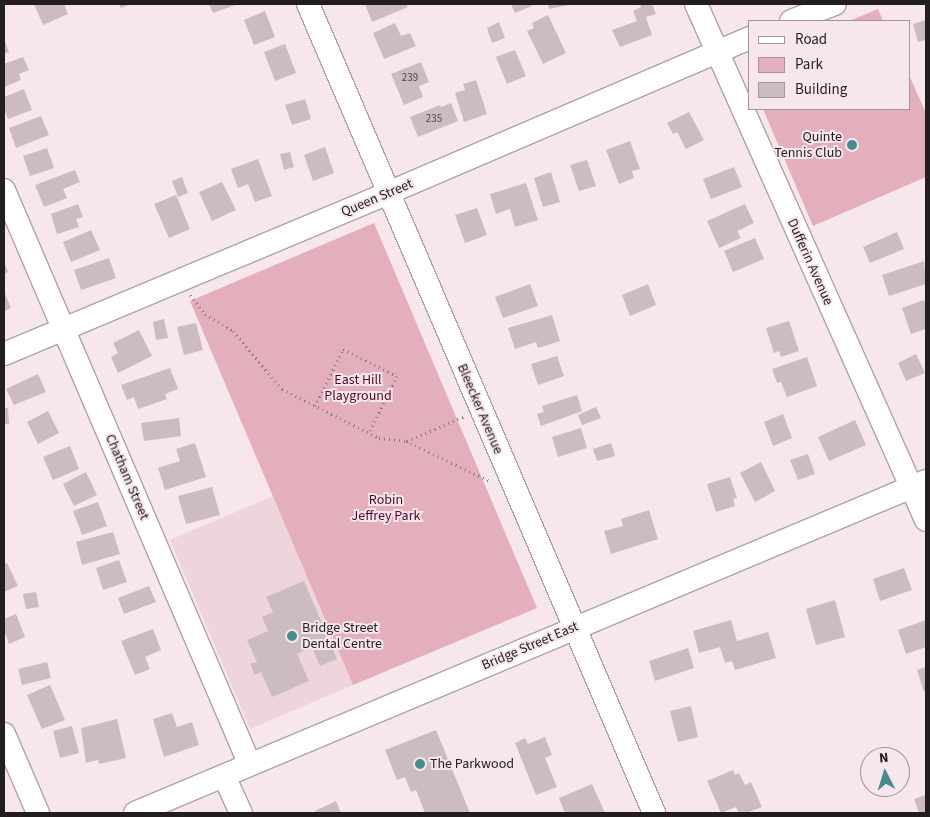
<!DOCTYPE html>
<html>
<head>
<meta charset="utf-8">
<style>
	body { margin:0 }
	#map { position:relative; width:930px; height:817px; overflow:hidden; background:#f7e6eb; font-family:"Source Sans 3",sans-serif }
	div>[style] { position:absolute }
	.built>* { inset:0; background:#eed5db }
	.green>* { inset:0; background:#e3afbd }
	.building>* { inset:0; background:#ccbcc0 }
	.path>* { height:3px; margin-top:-1.5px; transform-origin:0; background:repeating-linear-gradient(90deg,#867b7e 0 1px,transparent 0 5px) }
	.roads { filter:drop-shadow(1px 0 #b1a1a5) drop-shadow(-1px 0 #b1a1a5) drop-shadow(0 1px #b1a1a5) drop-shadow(0 -1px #b1a1a5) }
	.minor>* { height:22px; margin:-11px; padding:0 11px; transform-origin:11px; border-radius:11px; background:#fff }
	.dots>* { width:14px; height:14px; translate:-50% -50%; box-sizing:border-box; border:2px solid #f7e6eb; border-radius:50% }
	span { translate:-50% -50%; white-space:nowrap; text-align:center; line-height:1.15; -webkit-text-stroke:4px #f7e6eb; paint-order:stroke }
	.number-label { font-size:11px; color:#4d4547 }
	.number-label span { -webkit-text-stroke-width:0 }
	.poi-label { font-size:14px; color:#231d1f }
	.right { translate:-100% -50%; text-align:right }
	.left { translate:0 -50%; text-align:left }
	.street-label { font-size:14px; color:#231d1f }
	.park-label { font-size:14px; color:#510627 }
	.frame { position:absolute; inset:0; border:5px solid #231d1f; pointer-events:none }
	.legend { position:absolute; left:748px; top:20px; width:162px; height:90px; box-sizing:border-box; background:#f7e6eb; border:1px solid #a29699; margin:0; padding:6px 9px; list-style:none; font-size:15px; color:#231d1f }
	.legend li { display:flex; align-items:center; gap:10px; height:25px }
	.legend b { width:25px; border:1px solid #a29699 }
	.north { position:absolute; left:860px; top:747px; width:50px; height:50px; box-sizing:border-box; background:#f7e6eb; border:1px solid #a29699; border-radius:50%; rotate:355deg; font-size:14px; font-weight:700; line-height:20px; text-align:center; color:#231d1f }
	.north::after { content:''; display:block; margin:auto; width:18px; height:22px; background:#448c8f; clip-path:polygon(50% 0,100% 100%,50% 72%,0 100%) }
</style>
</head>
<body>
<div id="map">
	<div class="built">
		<div style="clip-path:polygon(273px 496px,353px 685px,250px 729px,170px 540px)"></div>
	</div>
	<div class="green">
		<div style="clip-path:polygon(878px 9px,883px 21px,849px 21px)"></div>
		<div style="clip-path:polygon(909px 75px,926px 113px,926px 177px,813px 226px,763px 109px,909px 109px)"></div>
		<div style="clip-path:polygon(374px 223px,537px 608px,353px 685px,190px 301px)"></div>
	</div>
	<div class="building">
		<div style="clip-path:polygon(34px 4px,64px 4px,68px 14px,43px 25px)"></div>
		<div style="clip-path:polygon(119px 4px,131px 4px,121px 8px)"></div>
		<div style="clip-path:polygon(209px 4px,238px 4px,213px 13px)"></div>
		<div style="clip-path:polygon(365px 4px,406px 4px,408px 7px,372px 22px)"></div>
		<div style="clip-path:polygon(511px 4px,531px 4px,532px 6px,515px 13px)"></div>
		<div style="clip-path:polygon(548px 4px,569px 4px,569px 5px,549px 9px)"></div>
		<div style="clip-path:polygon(640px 4px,652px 4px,656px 14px,646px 17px,652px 35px,620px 47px,612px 30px,637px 21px,633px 11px,641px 7px)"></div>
		<div style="clip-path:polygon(265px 11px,275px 37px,254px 45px,244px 20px)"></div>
		<div style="clip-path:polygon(548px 15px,566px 53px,543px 64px,527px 31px,534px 28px,532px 23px)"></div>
		<div style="clip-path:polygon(926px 20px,926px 40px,918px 42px,913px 24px)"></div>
		<div style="clip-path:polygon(499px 22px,505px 38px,492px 43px,487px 28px)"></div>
		<div style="clip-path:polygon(395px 23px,401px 36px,410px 33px,416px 46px,384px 59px,373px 33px)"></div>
		<div style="clip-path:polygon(4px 39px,9px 52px,4px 54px)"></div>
		<div style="clip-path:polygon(285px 44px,296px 73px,275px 81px,264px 52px)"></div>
		<div style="clip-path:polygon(515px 50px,526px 76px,507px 84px,496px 57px)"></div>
		<div style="clip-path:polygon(23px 57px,29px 70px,19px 74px,21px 80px,4px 87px,4px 64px)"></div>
		<div style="clip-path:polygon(421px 62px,429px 82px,419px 86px,423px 97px,404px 105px,391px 74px)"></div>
		<div style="clip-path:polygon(476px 80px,487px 114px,464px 122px,455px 93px,465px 90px,463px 84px)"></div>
		<div style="clip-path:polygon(24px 89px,32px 110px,8px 119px,4px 109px,4px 97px)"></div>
		<div style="clip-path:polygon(305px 99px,311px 119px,292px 125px,285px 105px)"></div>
		<div style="clip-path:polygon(451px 103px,458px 121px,418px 137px,410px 117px,440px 105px,441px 107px)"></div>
		<div style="clip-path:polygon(689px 112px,704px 140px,686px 149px,677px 132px,673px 134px,667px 123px)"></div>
		<div style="clip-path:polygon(41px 116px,49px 135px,16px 148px,9px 128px)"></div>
		<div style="clip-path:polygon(630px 141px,640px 169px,632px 171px,634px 178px,619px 184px,606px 150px)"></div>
		<div style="clip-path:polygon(325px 147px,334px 173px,313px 181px,304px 155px)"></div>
		<div style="clip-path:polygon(47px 148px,54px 168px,30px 176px,23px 156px)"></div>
		<div style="clip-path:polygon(290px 152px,294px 167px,284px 170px,280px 154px)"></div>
		<div style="clip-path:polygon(258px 159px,272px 196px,255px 202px,248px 184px,238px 188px,231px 169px)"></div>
		<div style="clip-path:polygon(587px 160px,596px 186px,579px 191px,570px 165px)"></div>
		<div style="clip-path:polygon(734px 167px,742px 187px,711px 199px,703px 179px)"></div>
		<div style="clip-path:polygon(75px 170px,80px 182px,63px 189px,67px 198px,44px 207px,35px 185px)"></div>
		<div style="clip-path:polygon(551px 172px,560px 202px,543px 207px,534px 178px)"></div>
		<div style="clip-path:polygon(182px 177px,188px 193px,178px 197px,172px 181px)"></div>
		<div style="clip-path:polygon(222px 182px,236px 210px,212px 221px,199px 192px)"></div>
		<div style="clip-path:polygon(526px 183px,538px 220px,515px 227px,510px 209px,496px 214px,490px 194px)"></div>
		<div style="clip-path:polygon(176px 195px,190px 229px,169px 238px,154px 204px)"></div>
		<div style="clip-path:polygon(78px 204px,83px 217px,76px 219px,79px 227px,57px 234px,51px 214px)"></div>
		<div style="clip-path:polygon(745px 204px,754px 223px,737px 231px,741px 238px,719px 248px,707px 221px)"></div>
		<div style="clip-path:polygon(477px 208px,487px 235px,465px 243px,455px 215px)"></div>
		<div style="clip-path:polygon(91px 230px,100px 250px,71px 262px,63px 242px)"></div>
		<div style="clip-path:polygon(897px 232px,904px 249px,870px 263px,863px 247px)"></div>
		<div style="clip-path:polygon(755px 238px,764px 259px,733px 272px,724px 251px)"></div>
		<div style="clip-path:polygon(109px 258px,116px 278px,81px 290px,74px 270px)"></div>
		<div style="clip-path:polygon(4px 261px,8px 272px,4px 274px)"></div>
		<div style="clip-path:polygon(924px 261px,926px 284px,889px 296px,882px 275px)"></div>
		<div style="clip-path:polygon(530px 284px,538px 306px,503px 318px,495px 297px)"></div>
		<div style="clip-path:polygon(648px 284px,656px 305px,630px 316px,622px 295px)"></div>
		<div style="clip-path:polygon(4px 291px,11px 308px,4px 311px)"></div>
		<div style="clip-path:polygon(924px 300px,926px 306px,926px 329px,911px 334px,902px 308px)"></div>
		<div style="clip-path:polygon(552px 315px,560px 341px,538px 348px,536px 342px,515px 349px,508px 328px)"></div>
		<div style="clip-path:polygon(164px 319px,168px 338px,156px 340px,153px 322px)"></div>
		<div style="clip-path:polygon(789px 321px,799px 351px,781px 357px,779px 351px,774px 353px,766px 328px)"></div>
		<div style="clip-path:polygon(196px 323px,203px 350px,184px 355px,177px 327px)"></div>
		<div style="clip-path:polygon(139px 330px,152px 356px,118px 373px,111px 357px,118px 353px,113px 343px)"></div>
		<div style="clip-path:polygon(916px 354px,925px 373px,906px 381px,898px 363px)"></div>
		<div style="clip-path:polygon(557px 356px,564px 376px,538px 385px,531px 364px)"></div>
		<div style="clip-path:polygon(807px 357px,817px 386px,787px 397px,781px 382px,777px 383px,772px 369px)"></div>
		<div style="clip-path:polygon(170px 368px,178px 389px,165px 394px,167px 399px,138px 409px,134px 397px,127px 400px,121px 385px)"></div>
		<div style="clip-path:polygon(38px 374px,46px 392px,14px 405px,6px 389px)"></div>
		<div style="clip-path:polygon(577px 395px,582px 411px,541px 426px,537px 414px,544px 412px,542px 406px)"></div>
		<div style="clip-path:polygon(596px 407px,601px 418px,582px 425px,578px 415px)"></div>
		<div style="clip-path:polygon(4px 408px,8px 408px,9px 424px,4px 424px)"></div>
		<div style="clip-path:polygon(48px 411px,59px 433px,38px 444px,27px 422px)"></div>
		<div style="clip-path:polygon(783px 414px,792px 438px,773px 446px,764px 422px)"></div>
		<div style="clip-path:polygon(179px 418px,181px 436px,144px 441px,141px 423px)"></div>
		<div style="clip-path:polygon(855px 420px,866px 445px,829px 461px,818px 437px)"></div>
		<div style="clip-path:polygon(581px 428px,587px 448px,558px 457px,552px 437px)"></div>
		<div style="clip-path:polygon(195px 443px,206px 477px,165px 490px,158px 468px,180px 461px,176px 449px)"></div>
		<div style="clip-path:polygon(611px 443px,615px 456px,597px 461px,593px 449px)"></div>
		<div style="clip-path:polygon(70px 446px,79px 469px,53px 480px,43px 457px)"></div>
		<div style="clip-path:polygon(808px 454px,815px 474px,798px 480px,790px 460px)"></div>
		<div style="clip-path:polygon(761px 462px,775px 491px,755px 502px,740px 473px)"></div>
		<div style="clip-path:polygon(86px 472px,97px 495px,74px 506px,63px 484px)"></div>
		<div style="clip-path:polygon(730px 477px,737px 498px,733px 499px,735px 506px,716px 512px,707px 484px)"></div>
		<div style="clip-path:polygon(212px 487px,220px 515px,186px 524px,178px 496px)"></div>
		<div style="clip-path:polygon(98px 502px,107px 526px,82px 535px,73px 511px)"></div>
		<div style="clip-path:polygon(649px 510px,658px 539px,611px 554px,604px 531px,623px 526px,621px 519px)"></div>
		<div style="clip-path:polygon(113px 532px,120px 554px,82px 565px,76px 542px)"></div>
		<div style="clip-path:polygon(119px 560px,127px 582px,103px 590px,96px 568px)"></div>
		<div style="clip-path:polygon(7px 563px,18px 586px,4px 592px,4px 564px)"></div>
		<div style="clip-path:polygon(904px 568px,912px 590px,880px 601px,873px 579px)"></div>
		<div style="clip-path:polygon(304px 581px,337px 659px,320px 666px,312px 647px,297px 654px,309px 681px,272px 697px,261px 672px,255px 675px,250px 664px,257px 662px,247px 640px,268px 631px,262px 617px,273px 612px,266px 597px)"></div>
		<div style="clip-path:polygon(149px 586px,156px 602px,124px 614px,118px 598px)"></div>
		<div style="clip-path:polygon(36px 592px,39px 607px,26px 609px,23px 594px)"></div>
		<div style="clip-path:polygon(835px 600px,845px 637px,816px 645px,806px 609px)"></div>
		<div style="clip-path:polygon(16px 614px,25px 637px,9px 644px,4px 630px,4px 619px)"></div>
		<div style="clip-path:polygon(731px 620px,737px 641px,768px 632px,776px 658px,735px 670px,732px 661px,725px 663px,720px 647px,699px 653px,693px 631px)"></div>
		<div style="clip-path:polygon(926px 620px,926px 647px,906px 654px,898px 630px)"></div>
		<div style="clip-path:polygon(153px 629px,161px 650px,145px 657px,150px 669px,135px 675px,121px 641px)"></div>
		<div style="clip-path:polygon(688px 648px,694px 668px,655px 681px,649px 661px)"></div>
		<div style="clip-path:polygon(47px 662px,51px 678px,22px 685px,18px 669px)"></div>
		<div style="clip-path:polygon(926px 667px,926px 691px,924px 692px,917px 670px)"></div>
		<div style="clip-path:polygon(50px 685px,65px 720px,42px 729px,27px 695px)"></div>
		<div style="clip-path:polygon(691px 706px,698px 737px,678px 742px,670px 711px)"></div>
		<div style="clip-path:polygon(172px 713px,177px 727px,192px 722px,199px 745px,164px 757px,153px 719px)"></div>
		<div style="clip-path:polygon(117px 719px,126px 758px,99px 764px,98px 760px,86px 763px,81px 728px)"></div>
		<div style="clip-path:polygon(72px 726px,79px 753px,60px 758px,53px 731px)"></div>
		<div style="clip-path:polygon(436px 730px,470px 813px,425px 813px,416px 790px,411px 792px,405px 777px,397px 780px,385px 750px)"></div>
		<div style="clip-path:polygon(545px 737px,552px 755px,545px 758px,557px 787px,536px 795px,515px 743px,525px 738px,528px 744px)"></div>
		<div style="clip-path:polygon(733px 770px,735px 775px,739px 773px,745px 785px,751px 782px,762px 807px,746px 813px,739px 813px,736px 807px,721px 813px,707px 781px)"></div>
		<div style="clip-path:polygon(592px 784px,605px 813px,565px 813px,559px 798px)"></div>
		<div style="clip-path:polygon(926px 795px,926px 813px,919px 813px,914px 799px)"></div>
		<div style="clip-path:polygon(336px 801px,341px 813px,316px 813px,315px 811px)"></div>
	</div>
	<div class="path">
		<div style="left:190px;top:295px;width:24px;rotate:52deg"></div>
		<div style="left:205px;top:314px;width:33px;rotate:31deg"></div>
		<div style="left:233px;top:331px;width:76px;rotate:49.8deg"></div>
		<div style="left:282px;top:389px;width:109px;rotate:26.8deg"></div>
		<div style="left:379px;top:438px;width:27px;rotate:6deg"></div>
		<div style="left:406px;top:441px;width:93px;rotate:25.5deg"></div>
		<div style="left:315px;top:406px;width:64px;rotate:-63.8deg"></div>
		<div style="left:343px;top:349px;width:60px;rotate:26.6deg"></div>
		<div style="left:397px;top:376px;width:64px;rotate:116.2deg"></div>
		<div style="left:407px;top:441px;width:63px;rotate:-23.3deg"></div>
	</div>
	<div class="roads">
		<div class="minor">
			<div style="left:308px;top:4px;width:880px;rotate:66.84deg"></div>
			<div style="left:696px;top:4px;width:565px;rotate:65.98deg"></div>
			<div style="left:791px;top:21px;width:47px;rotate:-21.1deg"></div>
			<div style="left:4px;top:190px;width:625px;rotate:66.84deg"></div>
			<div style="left:4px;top:354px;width:416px;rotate:-22.7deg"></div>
			<div style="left:388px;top:193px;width:393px;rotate:-23.2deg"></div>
			<div style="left:4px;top:734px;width:86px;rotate:66.7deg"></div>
			<div style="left:224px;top:776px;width:41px;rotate:65.3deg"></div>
			<div style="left:135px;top:813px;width:858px;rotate:-22.77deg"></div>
		</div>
	</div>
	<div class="dots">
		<div style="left:852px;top:145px;background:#448c8f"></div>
		<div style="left:292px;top:636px;background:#448c8f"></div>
		<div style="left:420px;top:764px;background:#448c8f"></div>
	</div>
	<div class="number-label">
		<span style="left:410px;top:78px">239</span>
		<span style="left:434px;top:119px">235</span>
	</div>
	<div class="poi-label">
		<span class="right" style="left:842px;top:145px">Quinte<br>Tennis Club</span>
		<span class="left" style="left:302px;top:636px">Bridge Street<br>Dental Centre</span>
		<span class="left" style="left:430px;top:764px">The Parkwood</span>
	</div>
	<div class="street-label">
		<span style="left:377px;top:198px;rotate:-23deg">Queen Street</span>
		<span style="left:810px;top:262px;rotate:66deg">Dufferin Avenue</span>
		<span style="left:480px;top:409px;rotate:67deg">Bleecker Avenue</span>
		<span style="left:127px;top:477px;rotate:67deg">Chatham Street</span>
		<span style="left:530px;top:646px;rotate:-23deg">Bridge Street East</span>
	</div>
	<div class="park-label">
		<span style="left:358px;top:388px">East Hill<br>Playground</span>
		<span style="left:386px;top:508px">Robin<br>Jeffrey Park</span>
	</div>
	<div class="frame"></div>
	<ul class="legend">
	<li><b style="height:6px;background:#fff"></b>Road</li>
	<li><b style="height:14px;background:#e3afbd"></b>Park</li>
	<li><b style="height:14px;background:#ccbcc0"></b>Building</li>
	</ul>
	<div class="north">N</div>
</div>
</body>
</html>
